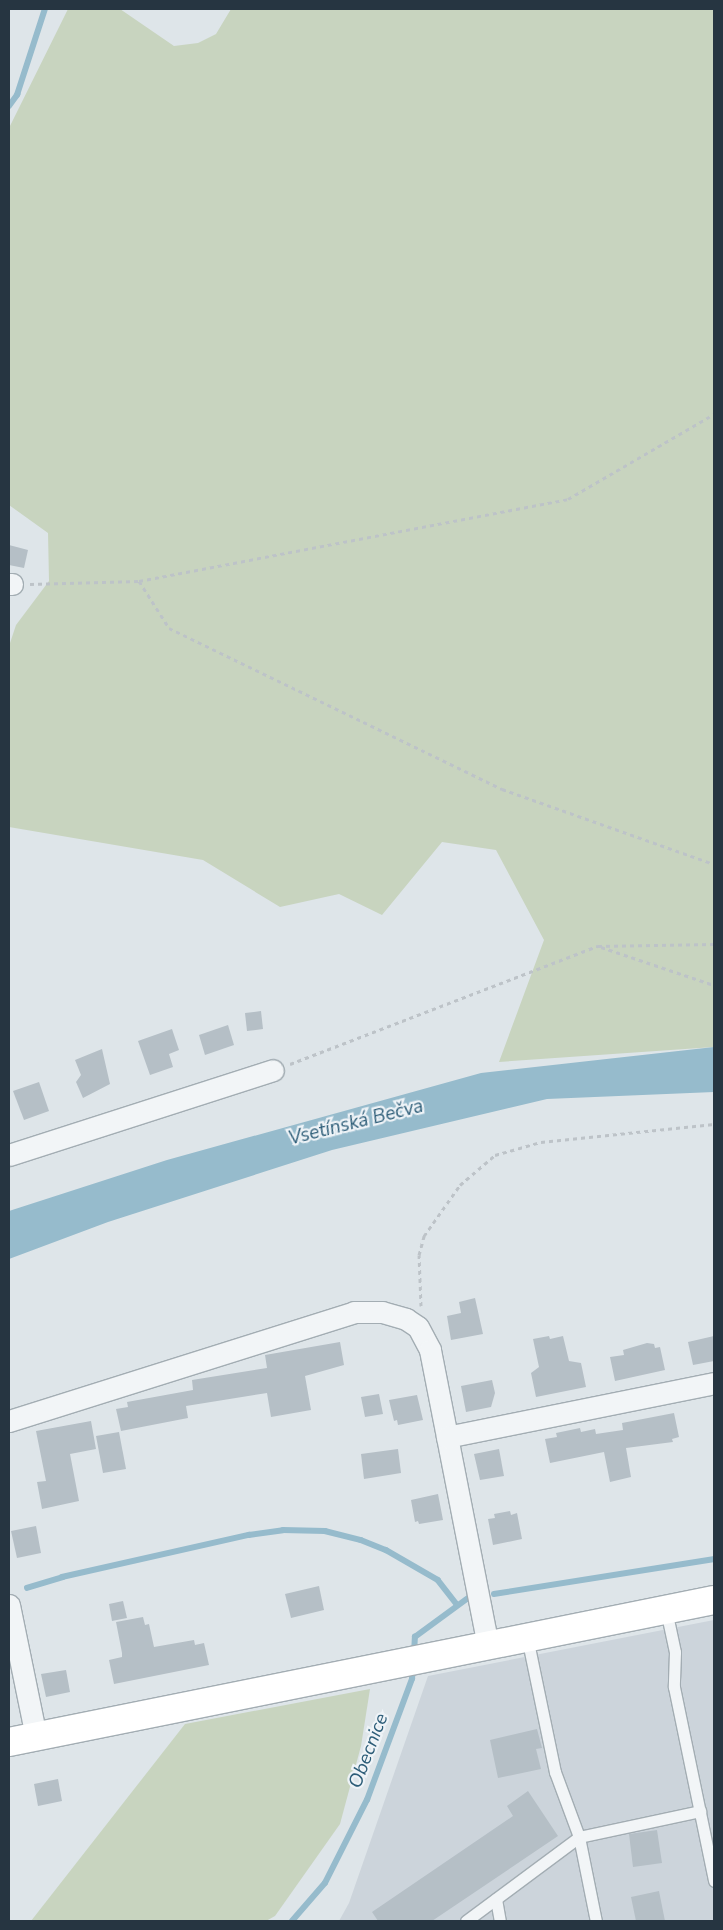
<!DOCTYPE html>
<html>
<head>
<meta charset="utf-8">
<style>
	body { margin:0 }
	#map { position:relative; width:723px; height:1930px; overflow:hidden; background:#dee5e9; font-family:"Nunito Sans",sans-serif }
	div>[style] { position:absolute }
	.built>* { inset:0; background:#ccd4db }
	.green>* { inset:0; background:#c8d4bf }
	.water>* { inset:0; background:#96bbcc }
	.stream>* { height:5.5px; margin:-2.75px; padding:0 2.75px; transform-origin:2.75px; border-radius:2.75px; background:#96bbcc }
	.building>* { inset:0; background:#b5bfc6 }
	.path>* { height:3px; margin-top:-1.5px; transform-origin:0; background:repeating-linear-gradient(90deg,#bdc3c8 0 4px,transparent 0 8px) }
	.roads { filter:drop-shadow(1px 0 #a3adb3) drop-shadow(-1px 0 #a3adb3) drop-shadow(0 1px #a3adb3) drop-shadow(0 -1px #a3adb3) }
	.service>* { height:11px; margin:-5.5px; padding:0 5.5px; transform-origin:5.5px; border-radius:5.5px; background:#f2f5f7 }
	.minor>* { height:21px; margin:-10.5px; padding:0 10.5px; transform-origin:10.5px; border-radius:10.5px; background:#f2f5f7 }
	.secondary>* { height:28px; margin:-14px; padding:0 14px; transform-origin:14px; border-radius:14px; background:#fff }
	span { translate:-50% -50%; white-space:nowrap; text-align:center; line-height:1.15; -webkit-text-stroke:4.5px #eef3f7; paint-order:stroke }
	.water-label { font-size:19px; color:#2d5d78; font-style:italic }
	.frame { position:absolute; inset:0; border:10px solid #263541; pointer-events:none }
</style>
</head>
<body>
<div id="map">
	<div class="built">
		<div style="clip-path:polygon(714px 1620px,714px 1921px,339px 1921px,349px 1903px,428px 1676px)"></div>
	</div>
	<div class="green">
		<div style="clip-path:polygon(68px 9px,120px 9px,174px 46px,198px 43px,216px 34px,231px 9px,714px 9px,714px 1047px,499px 1062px,544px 940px,496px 850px,442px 842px,382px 915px,339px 894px,280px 907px,203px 860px,9px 827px,9px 646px,16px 625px,49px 581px,48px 533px,9px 505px,9px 128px)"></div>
		<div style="clip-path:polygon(370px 1689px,361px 1746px,340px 1824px,275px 1916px,266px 1921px,31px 1921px,185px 1724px)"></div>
	</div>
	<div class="water">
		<div style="clip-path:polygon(714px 1047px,714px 1092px,547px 1099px,332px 1150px,108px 1222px,9px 1259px,9px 1211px,167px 1160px,481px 1073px)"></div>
	</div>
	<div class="stream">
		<div style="left:9px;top:106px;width:14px;rotate:-54deg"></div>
		<div style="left:17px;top:95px;width:90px;rotate:-72deg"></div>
		<div style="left:27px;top:1588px;width:37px;rotate:-17deg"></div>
		<div style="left:62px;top:1577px;width:192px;rotate:-12.7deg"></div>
		<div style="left:249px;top:1535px;width:34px;rotate:-8deg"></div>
		<div style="left:283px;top:1530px;width:42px;rotate:1.4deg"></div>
		<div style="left:325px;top:1531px;width:37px;rotate:14deg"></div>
		<div style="left:361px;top:1540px;width:27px;rotate:22deg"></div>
		<div style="left:386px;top:1550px;width:60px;rotate:30deg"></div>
		<div style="left:438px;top:1580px;width:31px;rotate:52deg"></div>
		<div style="left:494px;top:1594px;width:223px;rotate:-9deg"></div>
		<div style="left:414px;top:1654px;width:17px;rotate:-87deg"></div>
		<div style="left:415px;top:1637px;width:66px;rotate:-36.3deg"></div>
		<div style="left:292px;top:1921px;width:50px;rotate:-49deg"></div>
		<div style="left:325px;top:1883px;width:93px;rotate:-63.2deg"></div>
		<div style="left:367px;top:1800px;width:129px;rotate:-69.6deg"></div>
		<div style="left:412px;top:1679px;width:11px;rotate:-85deg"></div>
	</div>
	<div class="building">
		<div style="clip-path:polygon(9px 545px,28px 550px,24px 568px,9px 565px)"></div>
		<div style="clip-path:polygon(261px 1011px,263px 1029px,247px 1031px,245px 1013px)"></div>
		<div style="clip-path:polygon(228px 1025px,234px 1045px,205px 1055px,199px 1035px)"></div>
		<div style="clip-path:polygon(172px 1029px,179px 1050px,169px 1054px,173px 1067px,150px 1075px,138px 1041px)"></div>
		<div style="clip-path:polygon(102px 1049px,110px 1084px,83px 1098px,76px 1082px,81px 1075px,75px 1060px)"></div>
		<div style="clip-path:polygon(39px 1082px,49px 1111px,24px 1120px,13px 1091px)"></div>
		<div style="clip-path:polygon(475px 1298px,483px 1334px,451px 1340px,447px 1316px,461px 1313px,459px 1302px)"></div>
		<div style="clip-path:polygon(549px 1336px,550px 1339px,563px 1336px,569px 1361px,581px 1363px,586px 1387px,536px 1397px,531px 1373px,539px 1367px,533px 1339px)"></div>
		<div style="clip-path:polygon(714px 1336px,714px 1361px,693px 1365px,688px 1342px)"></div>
		<div style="clip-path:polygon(340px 1342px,344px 1365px,305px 1376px,311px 1410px,271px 1417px,267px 1393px,186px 1406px,188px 1418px,121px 1431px,116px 1409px,128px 1407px,127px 1402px,193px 1390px,192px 1380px,267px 1368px,265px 1355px)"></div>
		<div style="clip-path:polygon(647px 1343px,654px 1344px,655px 1348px,660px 1347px,665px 1370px,615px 1381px,610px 1357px,624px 1355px,623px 1350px)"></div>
		<div style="clip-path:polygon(492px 1380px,495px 1393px,491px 1407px,466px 1412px,461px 1386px)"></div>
		<div style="clip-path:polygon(379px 1394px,383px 1414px,365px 1417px,361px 1397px)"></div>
		<div style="clip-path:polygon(417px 1395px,423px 1420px,398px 1425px,397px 1420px,394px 1421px,389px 1400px)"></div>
		<div style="clip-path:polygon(674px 1413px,679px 1437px,672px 1439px,673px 1442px,626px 1448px,631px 1477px,610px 1482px,604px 1452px,550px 1463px,545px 1439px,557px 1437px,556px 1433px,580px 1428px,581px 1432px,595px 1429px,596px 1434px,623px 1430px,622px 1423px)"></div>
		<div style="clip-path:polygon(91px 1421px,96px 1449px,70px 1454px,79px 1501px,42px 1509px,37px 1482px,46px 1481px,36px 1431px)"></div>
		<div style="clip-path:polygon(119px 1432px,126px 1469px,103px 1473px,96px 1436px)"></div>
		<div style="clip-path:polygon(398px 1449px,401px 1473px,364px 1479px,361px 1454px)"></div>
		<div style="clip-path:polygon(499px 1449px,504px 1476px,480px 1480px,474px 1454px)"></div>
		<div style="clip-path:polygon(438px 1494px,443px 1520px,419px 1524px,418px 1521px,415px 1522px,411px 1500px)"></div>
		<div style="clip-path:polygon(510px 1511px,511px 1515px,517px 1513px,522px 1539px,493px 1545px,488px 1519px,495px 1518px,494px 1514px)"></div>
		<div style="clip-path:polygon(36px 1526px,41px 1553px,17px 1558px,11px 1531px)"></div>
		<div style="clip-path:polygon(319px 1586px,324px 1610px,291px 1618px,285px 1594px)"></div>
		<div style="clip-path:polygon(123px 1601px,127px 1618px,112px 1621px,109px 1604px)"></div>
		<div style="clip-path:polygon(143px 1617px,145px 1625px,149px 1624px,154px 1647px,194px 1640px,195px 1645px,204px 1643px,209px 1665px,114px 1684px,109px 1660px,122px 1657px,122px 1653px,116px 1622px)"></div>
		<div style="clip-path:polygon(66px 1670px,70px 1692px,46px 1697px,41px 1674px)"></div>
		<div style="clip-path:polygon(537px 1729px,542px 1748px,536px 1749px,541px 1769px,498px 1778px,490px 1740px)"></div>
		<div style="clip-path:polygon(58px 1779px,62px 1801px,38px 1806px,34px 1784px)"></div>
		<div style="clip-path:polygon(528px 1791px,558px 1836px,432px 1921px,378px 1921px,372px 1912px,513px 1816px,507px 1806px)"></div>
		<div style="clip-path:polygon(657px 1830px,662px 1863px,633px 1867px,629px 1834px)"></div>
		<div style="clip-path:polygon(659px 1891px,665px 1921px,636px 1921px,631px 1897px)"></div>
	</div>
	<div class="path">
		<div style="left:139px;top:581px;width:437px;rotate:-10.8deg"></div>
		<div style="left:568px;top:499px;width:169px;rotate:-30.2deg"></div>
		<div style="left:30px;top:584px;width:109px;rotate:-1.6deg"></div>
		<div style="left:139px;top:581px;width:56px;rotate:57.4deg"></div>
		<div style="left:169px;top:628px;width:370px;rotate:25.8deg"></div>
		<div style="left:502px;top:789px;width:225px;rotate:19.5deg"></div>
		<div style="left:601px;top:947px;width:119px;rotate:18.6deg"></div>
		<div style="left:290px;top:1064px;width:330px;rotate:-21deg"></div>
		<div style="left:598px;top:946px;width:116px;rotate:-1deg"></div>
		<div style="left:421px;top:1306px;width:51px;rotate:-92.2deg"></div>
		<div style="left:419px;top:1255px;width:20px;rotate:-75deg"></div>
		<div style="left:424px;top:1236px;width:62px;rotate:-54.8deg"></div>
		<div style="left:460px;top:1185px;width:46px;rotate:-40.6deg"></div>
		<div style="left:495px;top:1155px;width:48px;rotate:-15.8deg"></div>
		<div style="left:541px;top:1142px;width:174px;rotate:-5.9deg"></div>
	</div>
	<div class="roads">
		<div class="service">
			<div style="left:666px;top:1610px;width:43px;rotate:77.9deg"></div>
			<div style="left:675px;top:1652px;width:35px;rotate:92deg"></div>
			<div style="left:674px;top:1687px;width:198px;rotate:78.3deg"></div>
			<div style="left:527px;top:1637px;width:138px;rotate:78.3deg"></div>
			<div style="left:555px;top:1772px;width:69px;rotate:69.7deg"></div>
			<div style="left:579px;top:1837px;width:86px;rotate:78.6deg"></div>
			<div style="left:496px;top:1899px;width:22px;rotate:80deg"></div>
			<div style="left:466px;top:1921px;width:141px;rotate:-36.6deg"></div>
			<div style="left:579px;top:1837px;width:124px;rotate:-12.1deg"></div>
		</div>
		<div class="minor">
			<div style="left:9px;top:584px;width:3px"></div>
			<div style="left:9px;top:1155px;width:277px;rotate:-17.8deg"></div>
			<div style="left:9px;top:1421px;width:362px;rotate:-17.5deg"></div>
			<div style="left:354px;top:1312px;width:28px"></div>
			<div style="left:382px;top:1312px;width:25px;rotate:16deg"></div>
			<div style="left:406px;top:1319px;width:14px;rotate:34deg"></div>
			<div style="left:418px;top:1327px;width:26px;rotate:62deg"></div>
			<div style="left:430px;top:1350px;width:301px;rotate:78.9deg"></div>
			<div style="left:447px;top:1437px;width:272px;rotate:-11.4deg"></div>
			<div style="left:9px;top:1605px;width:134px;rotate:78.4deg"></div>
		</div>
		<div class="secondary">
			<div style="left:9px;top:1742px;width:719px;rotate:-11.39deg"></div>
		</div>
	</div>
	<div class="water-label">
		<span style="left:356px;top:1123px;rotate:-14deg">Vsetínská Bečva</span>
		<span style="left:369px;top:1751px;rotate:-69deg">Obecnice</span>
	</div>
	<div class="frame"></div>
</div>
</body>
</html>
